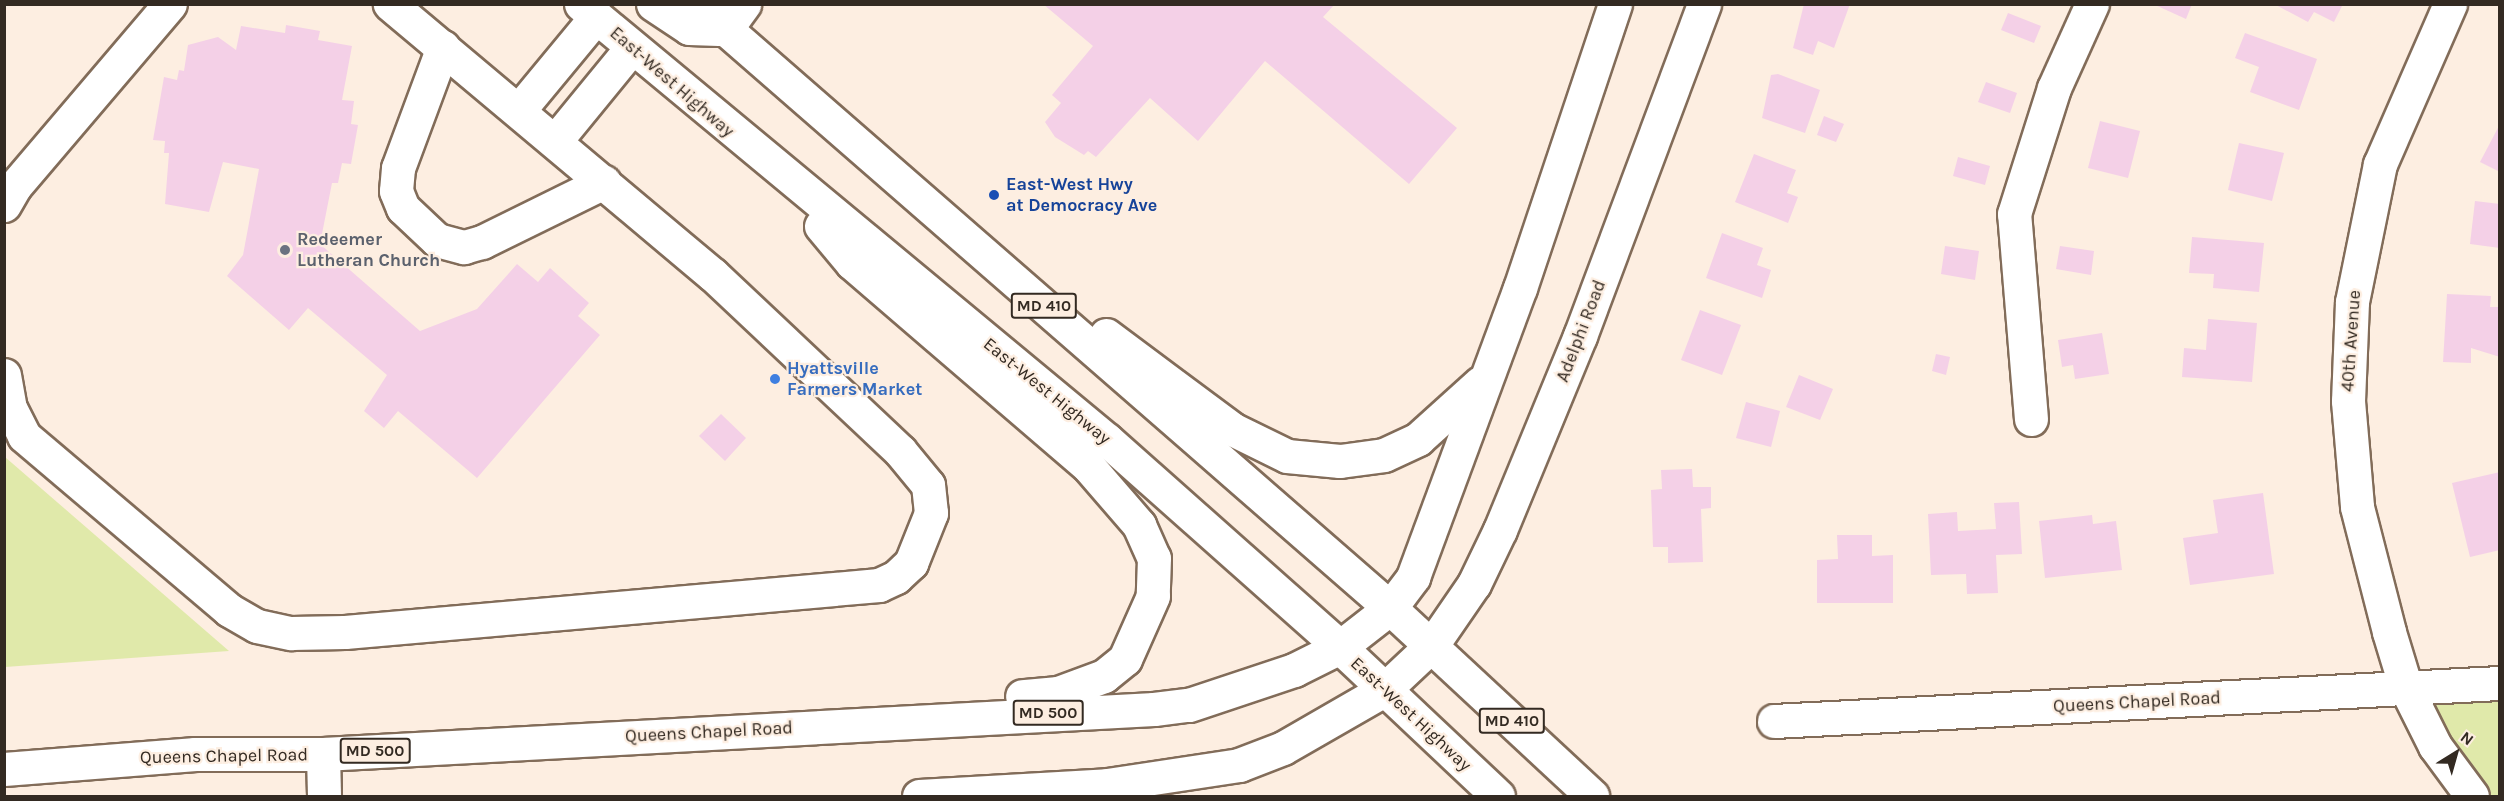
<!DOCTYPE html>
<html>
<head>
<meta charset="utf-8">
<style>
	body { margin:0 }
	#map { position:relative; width:2504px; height:801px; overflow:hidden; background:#fdeee1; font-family:Karla,sans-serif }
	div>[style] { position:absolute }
	.green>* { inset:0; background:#e0e9aa }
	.building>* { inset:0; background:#f4d0e7 }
	.roads { filter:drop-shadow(2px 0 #826c59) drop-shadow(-2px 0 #826c59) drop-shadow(0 2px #826c59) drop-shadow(0 -2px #826c59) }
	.minor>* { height:33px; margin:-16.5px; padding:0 16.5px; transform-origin:16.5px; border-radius:16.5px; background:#fff }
	.major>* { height:33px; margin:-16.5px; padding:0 16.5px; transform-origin:16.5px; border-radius:16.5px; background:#fff }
	.dots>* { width:16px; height:16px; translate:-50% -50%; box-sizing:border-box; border:3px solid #fdeee1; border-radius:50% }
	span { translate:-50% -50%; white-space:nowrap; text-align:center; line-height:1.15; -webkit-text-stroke:4.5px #fdeee1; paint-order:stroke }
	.shield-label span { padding:2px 4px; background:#fdeee1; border:2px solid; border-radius:4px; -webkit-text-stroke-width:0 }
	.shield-label { font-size:16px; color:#332a22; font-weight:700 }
	.street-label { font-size:18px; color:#332a22 }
	.transit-label { font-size:18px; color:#164399; font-weight:700 }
	.left { translate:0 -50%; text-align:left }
	.worship-label { font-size:18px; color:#5b616d; font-weight:700 }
	.shop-label { font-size:18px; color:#366cbe; font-weight:700 }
	.frame { position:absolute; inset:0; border:6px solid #332a22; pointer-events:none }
	.north { position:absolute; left:2426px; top:723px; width:60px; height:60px; -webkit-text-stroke:4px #fdeee1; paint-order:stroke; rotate:37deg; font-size:16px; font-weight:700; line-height:24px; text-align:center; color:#332a22 }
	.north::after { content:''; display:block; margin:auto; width:21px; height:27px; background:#332a22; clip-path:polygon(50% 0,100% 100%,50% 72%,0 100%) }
</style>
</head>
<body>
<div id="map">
	<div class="green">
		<div style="clip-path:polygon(5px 457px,229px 651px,5px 667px)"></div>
		<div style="clip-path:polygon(2499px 683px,2499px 796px,2472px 796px,2406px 688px)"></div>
	</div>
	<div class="building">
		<div style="clip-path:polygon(1043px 4px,1335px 4px,1323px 17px,1457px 128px,1409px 184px,1265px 61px,1198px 141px,1150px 98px,1096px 157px,1088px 151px,1084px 155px,1055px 137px,1045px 122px,1061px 103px,1052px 95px,1093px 46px)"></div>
		<div style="clip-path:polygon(1804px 4px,1850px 4px,1834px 48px,1818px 41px,1813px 55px,1793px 48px)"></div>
		<div style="clip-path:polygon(2153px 4px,2192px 4px,2186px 19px)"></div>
		<div style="clip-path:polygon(2274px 4px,2343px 4px,2334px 22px,2314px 12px,2308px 22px)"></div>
		<div style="clip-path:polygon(2008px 13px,2041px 26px,2034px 43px,2001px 30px)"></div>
		<div style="clip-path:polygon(286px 25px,320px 31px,318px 40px,352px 46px,342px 100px,354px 101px,351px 124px,358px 125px,351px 164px,342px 163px,338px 183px,332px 183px,320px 244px,420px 331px,477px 309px,517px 264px,538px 282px,550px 268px,589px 303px,578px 316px,600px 335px,477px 478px,398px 411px,384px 428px,364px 411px,387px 375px,308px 308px,289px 330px,227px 276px,243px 255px,259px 169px,223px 162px,209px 212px,165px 204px,169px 153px,164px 153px,165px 141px,153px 140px,164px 77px,177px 80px,179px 70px,184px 71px,188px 45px,218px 37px,236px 50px,241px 26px,285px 33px)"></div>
		<div style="clip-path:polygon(2245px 33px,2317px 59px,2299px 110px,2250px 92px,2259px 67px,2235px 58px)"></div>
		<div style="clip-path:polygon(1778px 74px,1820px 90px,1805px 133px,1762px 118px,1771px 75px)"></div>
		<div style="clip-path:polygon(1986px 82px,2017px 93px,2010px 113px,1978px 102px)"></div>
		<div style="clip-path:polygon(1824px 116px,1844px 124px,1836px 142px,1817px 135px)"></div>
		<div style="clip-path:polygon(2100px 121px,2140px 131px,2128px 178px,2088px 168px)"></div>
		<div style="clip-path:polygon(2500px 124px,2500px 172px,2480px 162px)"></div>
		<div style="clip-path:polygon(2239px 143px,2284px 153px,2272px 201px,2228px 190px)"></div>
		<div style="clip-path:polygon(1754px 154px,1796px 170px,1787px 193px,1798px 197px,1788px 223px,1735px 202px)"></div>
		<div style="clip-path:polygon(1958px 157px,1990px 166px,1985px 185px,1953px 176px)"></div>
		<div style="clip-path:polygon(2475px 201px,2500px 204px,2500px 248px,2470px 244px)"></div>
		<div style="clip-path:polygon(1722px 233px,1763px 248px,1757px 265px,1771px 270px,1762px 298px,1706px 278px)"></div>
		<div style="clip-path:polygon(2192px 237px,2264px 243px,2259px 292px,2213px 288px,2214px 274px,2189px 273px)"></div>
		<div style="clip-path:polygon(1945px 246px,1979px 251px,1975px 280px,1941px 274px)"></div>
		<div style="clip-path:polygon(2060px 246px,2094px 251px,2091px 275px,2056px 269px)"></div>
		<div style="clip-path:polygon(2447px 294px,2491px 296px,2490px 307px,2500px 307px,2500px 357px,2471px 348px,2471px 363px,2443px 362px)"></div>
		<div style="clip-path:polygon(1700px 310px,1741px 325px,1722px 375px,1681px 360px)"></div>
		<div style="clip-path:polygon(2208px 319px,2257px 323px,2252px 382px,2182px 377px,2184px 348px,2206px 350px)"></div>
		<div style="clip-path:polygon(2102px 333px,2109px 374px,2075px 379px,2073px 365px,2062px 367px,2058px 340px)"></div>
		<div style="clip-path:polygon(1936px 354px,1950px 357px,1946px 375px,1932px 371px)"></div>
		<div style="clip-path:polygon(1799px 375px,1833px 389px,1820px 420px,1786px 407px)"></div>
		<div style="clip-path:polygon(1746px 402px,1780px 411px,1771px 447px,1736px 438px)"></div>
		<div style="clip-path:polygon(721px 414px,746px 438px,725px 461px,699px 436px)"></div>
		<div style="clip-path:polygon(1692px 469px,1693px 487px,1711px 487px,1711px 508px,1701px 509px,1703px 562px,1668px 563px,1668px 547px,1653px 547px,1651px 490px,1662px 489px,1661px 470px)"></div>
		<div style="clip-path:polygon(2500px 472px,2500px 550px,2470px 557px,2452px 483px)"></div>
		<div style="clip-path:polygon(2263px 493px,2274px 574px,2190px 585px,2183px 538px,2218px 533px,2213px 500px)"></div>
		<div style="clip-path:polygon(2019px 502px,2022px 554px,1996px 555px,1998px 593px,1967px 594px,1966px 574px,1931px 575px,1928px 514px,1957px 512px,1958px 531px,1996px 529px,1994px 503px)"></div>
		<div style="clip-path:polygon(2092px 515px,2093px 524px,2116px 521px,2122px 570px,2045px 578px,2039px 521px)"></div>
		<div style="clip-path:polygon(1837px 535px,1872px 535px,1872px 556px,1893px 555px,1893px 603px,1817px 603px,1817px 560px,1838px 559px)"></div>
	</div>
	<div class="roads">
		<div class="minor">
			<div style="left:2450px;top:4px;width:175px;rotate:113.6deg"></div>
			<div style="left:2380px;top:164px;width:141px;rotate:101.5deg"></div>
			<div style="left:2352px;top:302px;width:99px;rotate:92.3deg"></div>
			<div style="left:2348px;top:401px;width:106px;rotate:85.1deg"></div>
			<div style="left:2357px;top:507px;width:129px;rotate:75.6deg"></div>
			<div style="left:2389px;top:632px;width:59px;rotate:73.1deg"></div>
			<div style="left:2406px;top:688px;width:65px;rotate:63.4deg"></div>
			<div style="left:2435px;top:746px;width:62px;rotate:53.5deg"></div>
			<div style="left:726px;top:29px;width:31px;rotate:-54deg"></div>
			<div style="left:443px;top:47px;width:129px;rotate:110.4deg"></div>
			<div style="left:398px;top:168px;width:23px;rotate:95deg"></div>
			<div style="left:396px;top:191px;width:18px;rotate:68deg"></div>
			<div style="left:403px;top:208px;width:47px;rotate:43.3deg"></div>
			<div style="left:437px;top:240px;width:28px;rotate:15deg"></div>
			<div style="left:464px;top:247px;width:19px;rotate:-16deg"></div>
			<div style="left:482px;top:242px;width:136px;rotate:-26.2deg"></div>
			<div style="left:519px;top:110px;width:121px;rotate:-50.4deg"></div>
			<div style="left:556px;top:140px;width:120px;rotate:-50.7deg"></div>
			<div style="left:4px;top:205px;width:22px;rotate:-60deg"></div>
			<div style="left:15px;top:186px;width:239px;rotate:-49.6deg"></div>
			<div style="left:4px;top:375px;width:34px;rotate:80deg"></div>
			<div style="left:10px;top:408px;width:31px;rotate:63deg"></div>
			<div style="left:24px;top:436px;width:269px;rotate:40.3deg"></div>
			<div style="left:229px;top:610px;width:32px;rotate:30deg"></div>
			<div style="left:257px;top:626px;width:35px;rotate:12deg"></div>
			<div style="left:291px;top:633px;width:54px;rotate:-1.1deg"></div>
			<div style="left:345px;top:632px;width:536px;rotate:-5.03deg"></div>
			<div style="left:879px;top:585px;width:19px;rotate:-25deg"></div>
			<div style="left:896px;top:577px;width:21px;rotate:-43deg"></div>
			<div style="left:911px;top:563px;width:54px;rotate:-68.2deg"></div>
			<div style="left:931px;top:513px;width:28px;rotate:-96deg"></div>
			<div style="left:928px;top:485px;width:44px;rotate:-129.5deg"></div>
			<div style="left:900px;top:451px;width:257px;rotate:-136.7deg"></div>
			<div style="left:713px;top:275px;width:422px;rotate:-140deg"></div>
			<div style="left:2031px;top:419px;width:206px;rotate:-94.7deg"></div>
			<div style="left:2014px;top:214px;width:132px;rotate:-72.4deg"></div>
			<div style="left:2054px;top:88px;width:92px;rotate:-65.7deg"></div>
			<div style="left:1774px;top:721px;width:727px;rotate:-3deg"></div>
			<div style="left:323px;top:754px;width:42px;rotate:88.6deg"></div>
		</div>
		<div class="major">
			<div style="left:581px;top:4px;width:683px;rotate:39.66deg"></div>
			<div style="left:1107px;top:440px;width:312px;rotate:41.6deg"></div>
			<div style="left:1340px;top:647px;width:217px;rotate:43.3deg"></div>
			<div style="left:653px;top:4px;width:43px;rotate:33.7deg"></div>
			<div style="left:689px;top:28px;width:37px;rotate:2deg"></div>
			<div style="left:697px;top:4px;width:919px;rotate:41.07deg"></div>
			<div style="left:1390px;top:608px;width:276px;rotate:42.9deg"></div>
			<div style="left:821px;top:226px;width:48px;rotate:50deg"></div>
			<div style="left:852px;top:263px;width:313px;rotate:40.7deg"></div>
			<div style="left:1089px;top:467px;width:77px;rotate:49.2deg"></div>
			<div style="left:1139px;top:525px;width:36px;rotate:66deg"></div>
			<div style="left:1154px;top:558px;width:38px;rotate:92deg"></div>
			<div style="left:1153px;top:596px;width:69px;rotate:114deg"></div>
			<div style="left:1125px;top:659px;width:27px;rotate:141deg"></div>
			<div style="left:1104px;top:676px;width:49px;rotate:159.7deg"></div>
			<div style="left:1058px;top:693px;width:36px;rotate:175deg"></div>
			<div style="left:1106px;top:335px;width:157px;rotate:36.7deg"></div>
			<div style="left:1232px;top:429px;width:61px;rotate:26.1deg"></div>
			<div style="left:1287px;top:456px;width:53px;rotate:5.4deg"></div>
			<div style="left:1340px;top:461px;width:44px;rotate:-7.8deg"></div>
			<div style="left:1384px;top:455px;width:38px;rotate:-25deg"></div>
			<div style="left:1418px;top:439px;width:84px;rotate:-42.1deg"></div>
			<div style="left:4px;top:769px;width:192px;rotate:-4.5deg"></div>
			<div style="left:195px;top:754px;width:128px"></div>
			<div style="left:323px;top:754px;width:832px;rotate:-3.1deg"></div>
			<div style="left:1154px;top:709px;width:35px;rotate:-7deg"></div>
			<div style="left:1189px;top:705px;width:111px;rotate:-18.4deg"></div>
			<div style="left:1294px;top:670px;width:51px;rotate:-26.6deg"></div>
			<div style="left:1340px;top:647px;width:63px;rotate:-38deg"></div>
			<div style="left:1390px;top:608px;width:39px;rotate:-53deg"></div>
			<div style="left:1413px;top:577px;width:308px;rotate:-69.7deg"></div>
			<div style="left:1520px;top:288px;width:299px;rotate:-71.5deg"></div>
			<div style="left:919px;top:796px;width:188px;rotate:-3.3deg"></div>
			<div style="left:1107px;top:785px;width:134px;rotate:-8.6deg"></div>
			<div style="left:1239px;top:765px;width:47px;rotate:-21.1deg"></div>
			<div style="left:1283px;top:748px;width:116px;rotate:-29.9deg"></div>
			<div style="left:1384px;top:690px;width:66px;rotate:-43.2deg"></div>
			<div style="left:1432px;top:645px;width:74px;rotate:-55.5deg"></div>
			<div style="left:1474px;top:584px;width:60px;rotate:-64.3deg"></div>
			<div style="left:1500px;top:530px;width:210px;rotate:-67.6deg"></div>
			<div style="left:1580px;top:336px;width:354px;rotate:-69.5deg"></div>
		</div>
	</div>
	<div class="dots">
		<div style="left:994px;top:195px;background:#1a4fb4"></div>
		<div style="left:285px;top:250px;background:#6b7280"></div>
		<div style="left:775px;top:379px;background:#3f7fe0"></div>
	</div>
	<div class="shield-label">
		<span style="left:1044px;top:306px">MD 410</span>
		<span style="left:1048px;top:713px">MD 500</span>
		<span style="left:1512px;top:721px">MD 410</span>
		<span style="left:375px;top:751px">MD 500</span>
	</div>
	<div class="street-label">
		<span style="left:672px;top:82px;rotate:41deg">East-West Highway</span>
		<span style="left:1581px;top:331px;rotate:-69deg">Adelphi Road</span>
		<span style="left:2351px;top:341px;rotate:-86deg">40th Avenue</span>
		<span style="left:1047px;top:391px;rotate:39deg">East-West Highway</span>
		<span style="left:2137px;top:702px;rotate:-3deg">Queens Chapel Road</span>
		<span style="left:1411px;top:714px;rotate:43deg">East-West Highway</span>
		<span style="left:709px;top:732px;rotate:-3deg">Queens Chapel Road</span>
		<span style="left:224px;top:756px;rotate:-1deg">Queens Chapel Road</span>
	</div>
	<div class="transit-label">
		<span class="left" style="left:1006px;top:195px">East-West Hwy<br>at Democracy Ave</span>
	</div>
	<div class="worship-label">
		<span class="left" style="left:297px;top:250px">Redeemer<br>Lutheran Church</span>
	</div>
	<div class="shop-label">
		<span class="left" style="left:787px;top:379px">Hyattsville<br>Farmers Market</span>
	</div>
	<div class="frame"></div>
	<div class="north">N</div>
</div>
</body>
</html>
